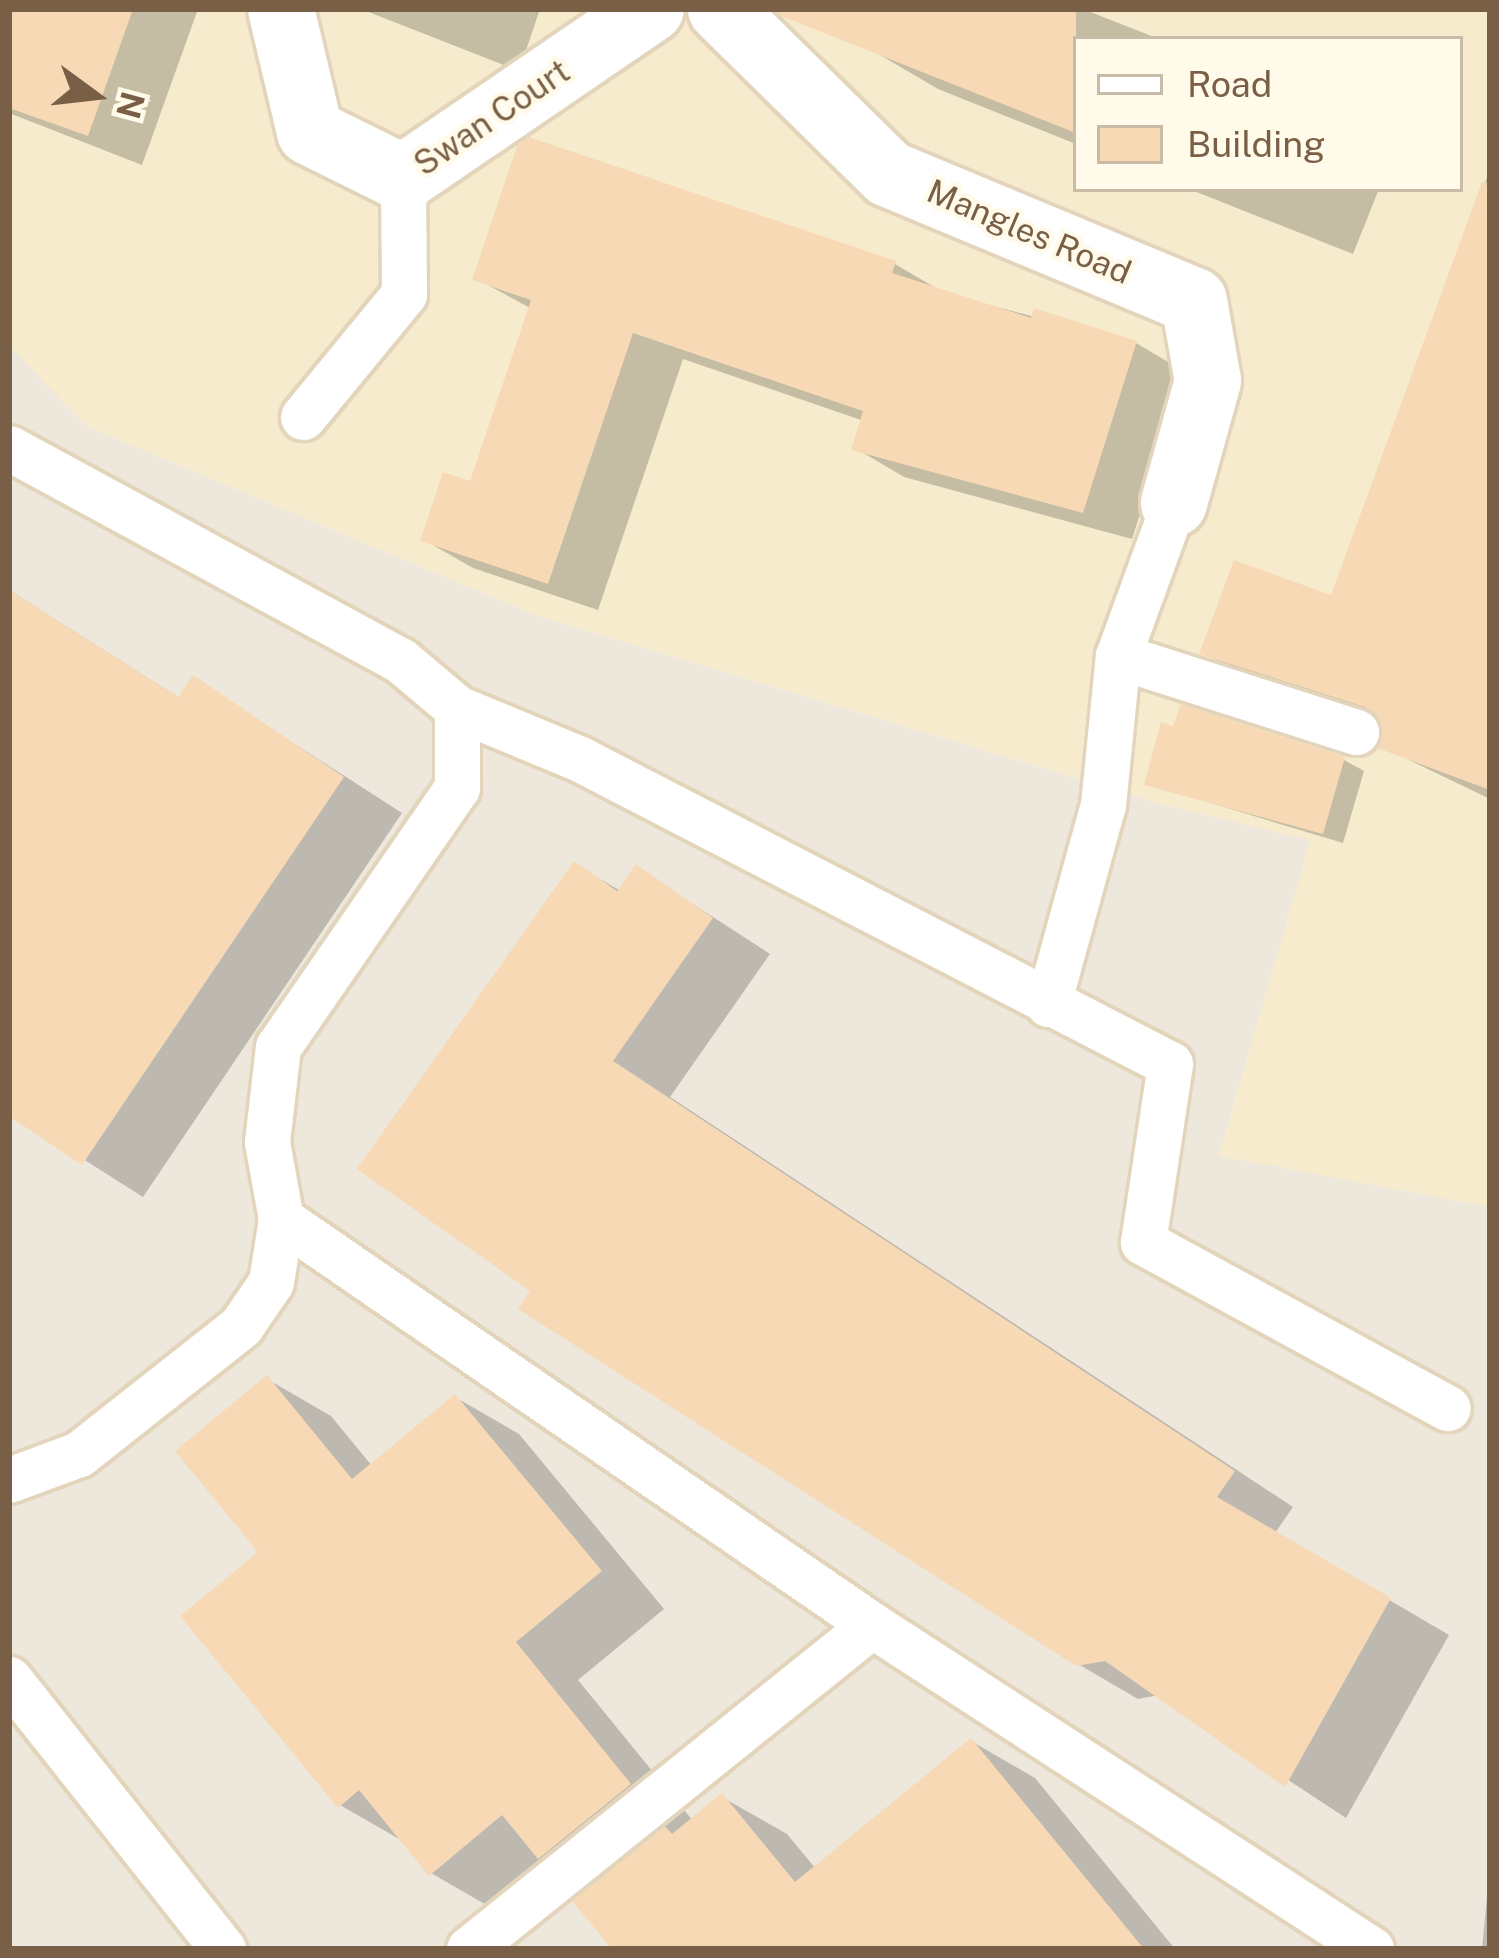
<!DOCTYPE html>
<html>
<head>
<meta charset="utf-8">
<style>
	body { margin:0 }
	#map { position:relative; width:1499px; height:1958px; overflow:hidden; background:#fef8e0; font-family:"Public Sans",sans-serif }
	div>[style] { position:absolute }
	.residential>* { inset:0; background:#f7ebce }
	.industrial>* { inset:0; background:#ede7dc }
	.shadow>* { inset:0; background:#0003 }
	.building>* { inset:0; background:#f7dab5 }
	.roads { filter:drop-shadow(3px 0 #e3d5bb) drop-shadow(-3px 0 #e3d5bb) drop-shadow(0 3px #e3d5bb) drop-shadow(0 -3px #e3d5bb) }
	.lane>* { height:45px; margin:-22.5px; padding:0 22.5px; transform-origin:22.5px; border-radius:22.5px; background:#fff }
	.street>* { height:66px; margin:-33px; padding:0 33px; transform-origin:33px; border-radius:33px; background:#fff }
	span { translate:-50% -50%; white-space:nowrap; text-align:center; line-height:1.15; -webkit-text-stroke:9px #fffae9; paint-order:stroke }
	.street-label { font-size:33px; color:#785f45 }
	.frame { position:absolute; inset:0; border:12px solid #785f45; pointer-events:none }
	.legend { position:absolute; left:1073px; top:36px; width:390px; height:156px; box-sizing:border-box; background:#fffae9; border:3px solid #c9bca7; margin:0; padding:15px 21px; list-style:none; font-size:36px; color:#785f45 }
	.legend li { display:flex; align-items:center; gap:24px; height:60px }
	.legend b { width:60px; border:3px solid #c9bca7 }
	.north { position:absolute; left:36px; top:36px; width:120px; height:120px; -webkit-text-stroke:9px #fffae9; paint-order:stroke; rotate:105deg; font-size:33px; font-weight:700; line-height:48px; text-align:center; color:#785f45 }
	.north::after { content:''; display:block; margin:auto; width:42px; height:54px; background:#785f45; clip-path:polygon(50% 0,100% 100%,50% 72%,0 100%) }
</style>
</head>
<body>
<div id="map">
	<div class="residential">
		<div style="clip-path:polygon(evenodd,9px 9px,1490px 9px,1490px 1207px,1219px 1157px,1309px 840px,1165px 805px,538px 616px,88px 427px,9px 345px,9px 9px,1076px 39px,1460px 39px,1460px 189px,1076px 189px,1076px 39px)"></div>
	</div>
	<div class="industrial">
		<div style="clip-path:polygon(9px 345px,88px 427px,538px 616px,1165px 805px,1310px 840px,1219px 1156px,1490px 1207px,1490px 1949px,9px 1949px)"></div>
	</div>
	<div class="shadow">
		<div style="clip-path:polygon(9px 9px,198px 9px,142px 165px,9px 113px)"></div>
		<div style="clip-path:polygon(361px 9px,540px 9px,519px 71px)"></div>
		<div style="clip-path:polygon(877px 9px,1083px 9px,1159px 39px,1076px 39px,1076px 144px,938px 89px,863px 45px)"></div>
		<div style="clip-path:polygon(1490px 169px,1490px 799px,1380px 746px,1385px 725px,1260px 685px,1203px 652px,1333px 599px)"></div>
		<div style="clip-path:polygon(1189px 189px,1379px 189px,1353px 254px)"></div>
		<div style="clip-path:polygon(895px 264px,946px 294px,1136px 343px,1185px 372px,1132px 539px,904px 477px,855px 448px,864px 421px,683px 359px,598px 610px,473px 568px,424px 540px,472px 485px,532px 309px,475px 278px)"></div>
		<div style="clip-path:polygon(9px 590px,181px 699px,194px 679px,402px 813px,143px 1197px,9px 1112px)"></div>
		<div style="clip-path:polygon(1344px 760px,1364px 771px,1343px 843px,1148px 784px)"></div>
		<div style="clip-path:polygon(575px 865px,621px 891px,637px 868px,770px 954px,670px 1097px,1293px 1507px,1275px 1533px,1449px 1635px,1346px 1818px,1159px 1695px,1138px 1699px,1078px 1664px,534px 1290px)"></div>
		<div style="clip-path:polygon(267px 1379px,331px 1416px,372px 1466px,455px 1397px,519px 1434px,664px 1609px,578px 1680px,693px 1821px,722px 1797px,787px 1834px,816px 1869px,971px 1741px,1035px 1778px,1175px 1949px,616px 1949px,593px 1888px,551px 1864px,495px 1910px,431px 1873px,406px 1843px,340px 1805px,263px 1553px)"></div>
		<div style="clip-path:polygon(1490px 1866px,1490px 1949px,1482px 1949px)"></div>
	</div>
	<div class="building">
		<div style="clip-path:polygon(9px 9px,133px 9px,88px 136px,9px 108px)"></div>
		<div style="clip-path:polygon(775px 9px,1076px 9px,1076px 133px,781px 16px)"></div>
		<div style="clip-path:polygon(529px 137px,896px 261px,892px 273px,1031px 318px,1034px 308px,1137px 341px,1083px 513px,851px 450px,863px 411px,633px 333px,548px 584px,420px 541px,443px 472px,470px 481px,531px 300px,472px 280px,517px 146px)"></div>
		<div style="clip-path:polygon(1482px 182px,1490px 183px,1490px 790px,1377px 748px,1382px 725px,1365px 707px,1199px 654px,1234px 560px,1331px 595px)"></div>
		<div style="clip-path:polygon(9px 590px,178px 697px,193px 675px,344px 777px,82px 1165px,9px 1116px)"></div>
		<div style="clip-path:polygon(1181px 704px,1345px 757px,1323px 834px,1144px 785px,1161px 722px,1173px 726px)"></div>
		<div style="clip-path:polygon(574px 861px,617px 891px,636px 864px,713px 918px,613px 1061px,1235px 1471px,1217px 1497px,1391px 1598px,1285px 1787px,1105px 1661px,1076px 1666px,518px 1309px,530px 1291px,357px 1169px)"></div>
		<div style="clip-path:polygon(267px 1375px,352px 1479px,455px 1394px,602px 1571px,516px 1642px,631px 1784px,538px 1859px,502px 1815px,429px 1876px,359px 1790px,338px 1808px,180px 1616px,258px 1552px,175px 1451px)"></div>
		<div style="clip-path:polygon(971px 1738px,1144px 1949px,612px 1949px,572px 1901px,665px 1826px,672px 1834px,722px 1793px,795px 1882px)"></div>
	</div>
	<div class="roads">
		<div class="lane">
			<div style="left:303px;top:417px;width:159px;rotate:-50.6deg"></div>
			<div style="left:404px;top:294px;width:116px;rotate:-90.5deg"></div>
			<div style="left:9px;top:448px;width:445px;rotate:28.5deg"></div>
			<div style="left:400px;top:660px;width:75px;rotate:40.1deg"></div>
			<div style="left:457px;top:708px;width:133px;rotate:22.5deg"></div>
			<div style="left:580px;top:759px;width:664px;rotate:27.34deg"></div>
			<div style="left:1170px;top:1064px;width:180px;rotate:98.6deg"></div>
			<div style="left:1143px;top:1242px;width:347px;rotate:28.6deg"></div>
			<div style="left:1174px;top:503px;width:163px;rotate:110.1deg"></div>
			<div style="left:1118px;top:656px;width:250px;rotate:17.7deg"></div>
			<div style="left:1048px;top:1004px;width:206px;rotate:-74.6deg"></div>
			<div style="left:1103px;top:805px;width:150px;rotate:-84.3deg"></div>
			<div style="left:281px;top:1219px;width:717px;rotate:34.49deg"></div>
			<div style="left:872px;top:1625px;width:595px;rotate:33deg"></div>
			<div style="left:9px;top:1480px;width:75px;rotate:-20.4deg"></div>
			<div style="left:79px;top:1454px;width:206px;rotate:-38.3deg"></div>
			<div style="left:241px;top:1326px;width:53px;rotate:-55.7deg"></div>
			<div style="left:271px;top:1282px;width:64px;rotate:-81deg"></div>
			<div style="left:281px;top:1219px;width:78px;rotate:-100.3deg"></div>
			<div style="left:267px;top:1142px;width:96px;rotate:-83.4deg"></div>
			<div style="left:278px;top:1047px;width:315px;rotate:-55.4deg"></div>
			<div style="left:457px;top:788px;width:80px;rotate:-90deg"></div>
			<div style="left:9px;top:1679px;width:345px;rotate:51.6deg"></div>
			<div style="left:469px;top:1949px;width:517px;rotate:-38.8deg"></div>
		</div>
		<div class="street">
			<div style="left:281px;top:9px;width:126px;rotate:76.7deg"></div>
			<div style="left:310px;top:132px;width:104px;rotate:26.3deg"></div>
			<div style="left:403px;top:178px;width:300px;rotate:-34.3deg"></div>
			<div style="left:721px;top:9px;width:235px;rotate:44.5deg"></div>
			<div style="left:889px;top:174px;width:330px;rotate:22.6deg"></div>
			<div style="left:1194px;top:301px;width:81px;rotate:80.1deg"></div>
			<div style="left:1208px;top:381px;width:127px;rotate:105.6deg"></div>
		</div>
	</div>
	<div class="street-label">
		<span style="left:492px;top:118px;rotate:-34deg">Swan Court</span>
		<span style="left:1029px;top:232px;rotate:23deg">Mangles Road</span>
	</div>
	<div class="frame"></div>
	<ul class="legend">
	<li><b style="height:15px;background:#fff"></b>Road</li>
	<li><b style="height:33px;background:#f7dab5"></b>Building</li>
	</ul>
	<div class="north">N</div>
</div>
</body>
</html>
